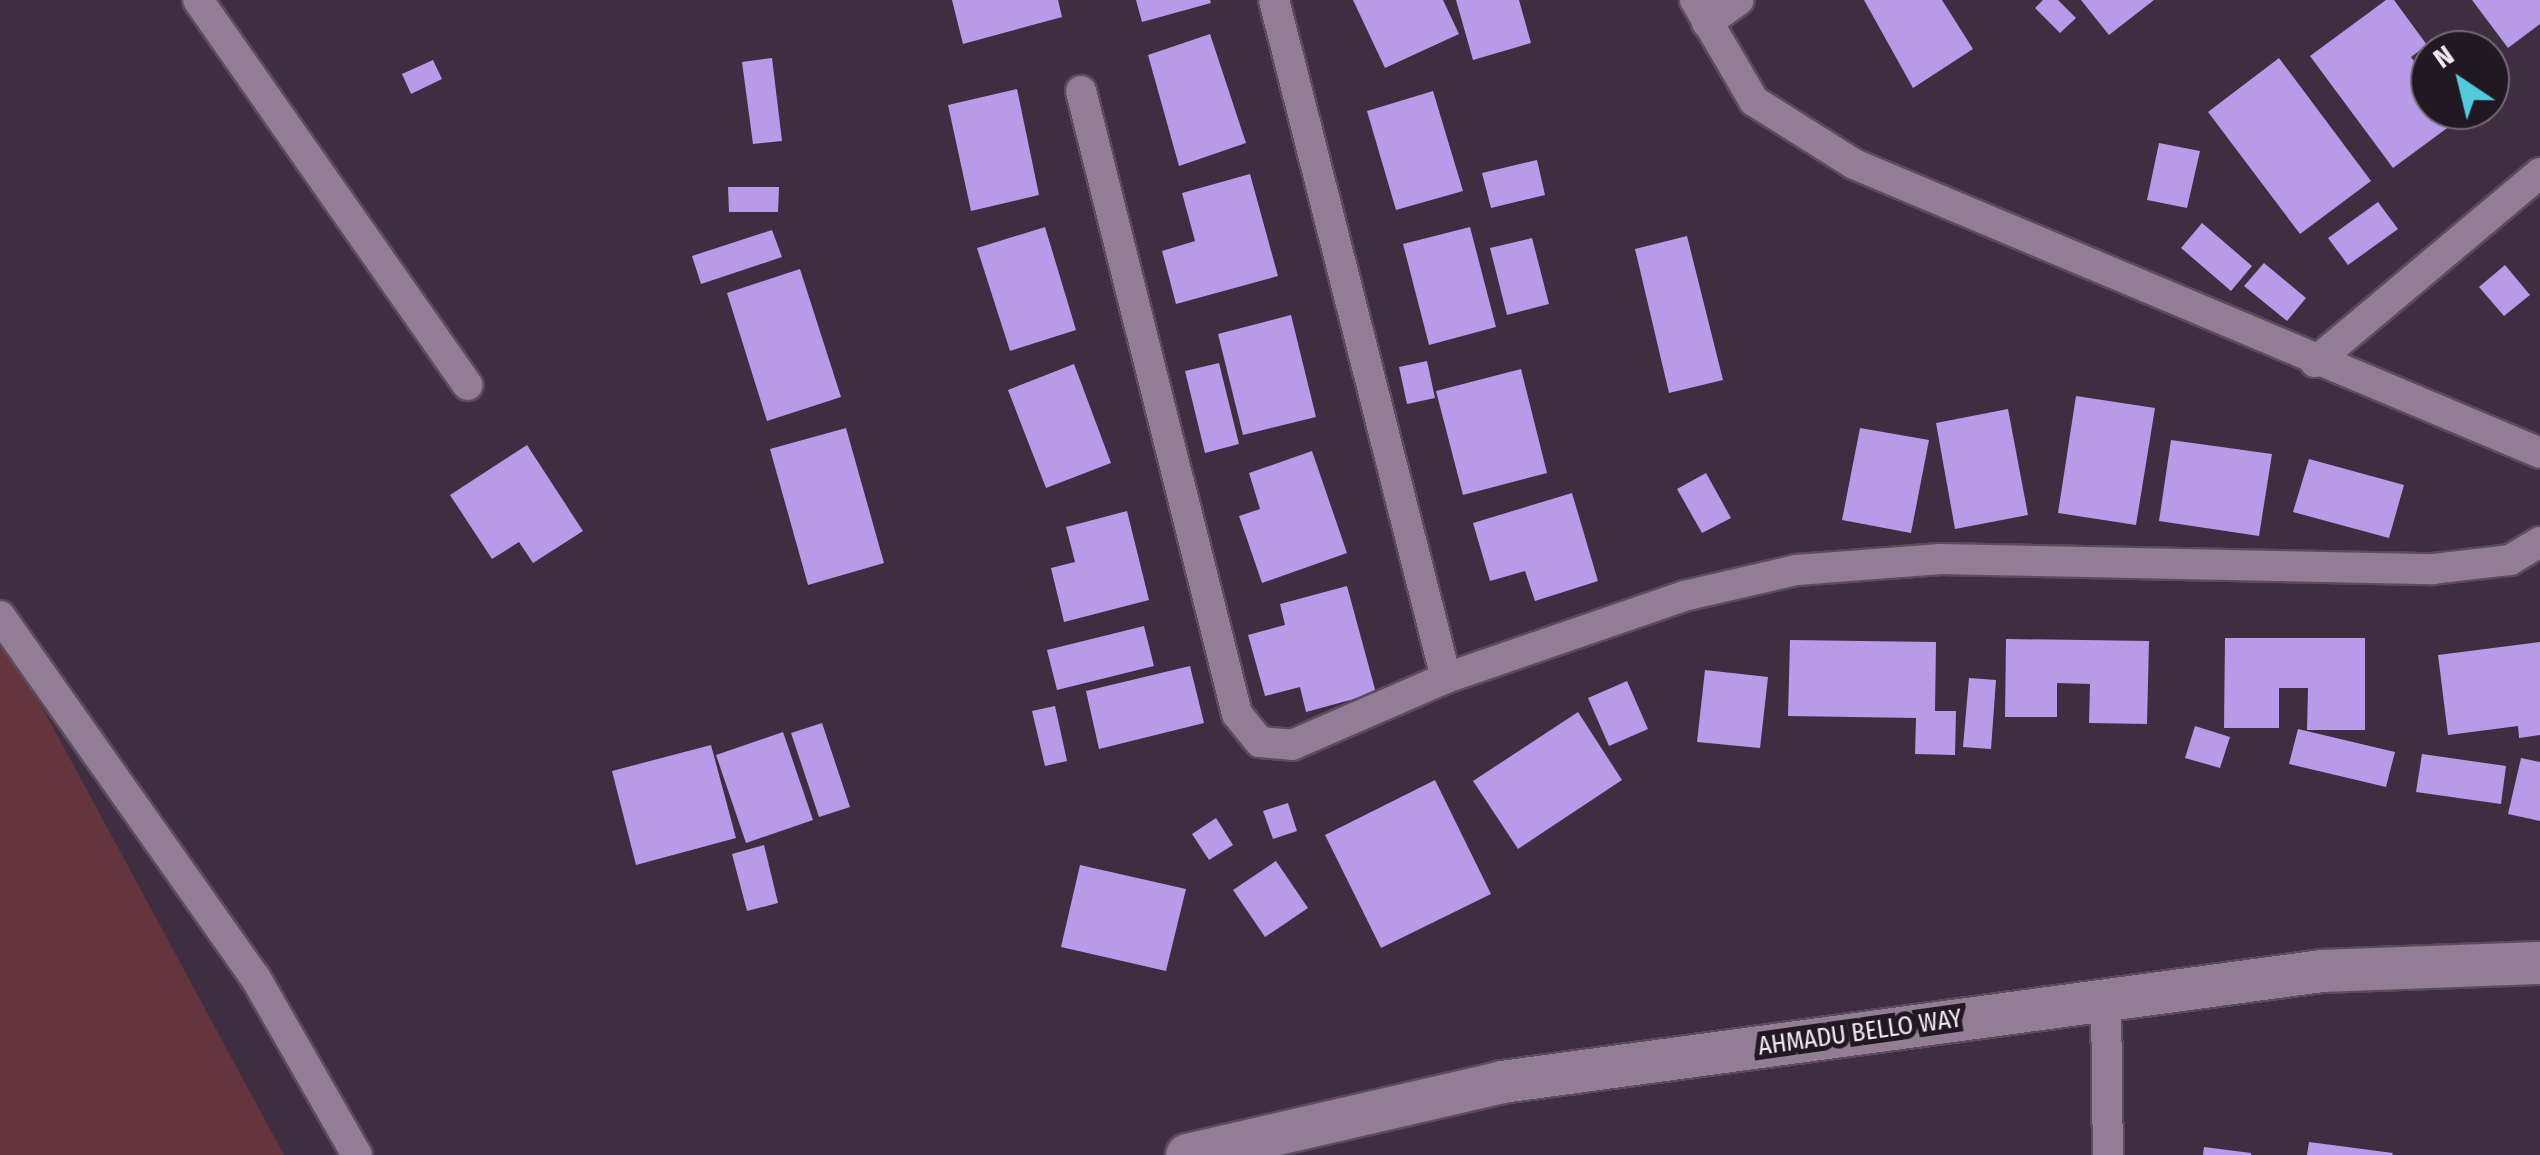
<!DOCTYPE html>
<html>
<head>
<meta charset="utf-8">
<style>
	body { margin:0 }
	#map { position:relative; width:2540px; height:1155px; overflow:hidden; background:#3f2d41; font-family:"Fira Sans Condensed",sans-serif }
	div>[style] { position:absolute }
	.green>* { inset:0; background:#65353d }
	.building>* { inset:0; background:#b79be8 }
	.roads { filter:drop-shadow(2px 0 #5b4c5c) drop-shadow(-2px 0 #5b4c5c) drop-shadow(0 2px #5b4c5c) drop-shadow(0 -2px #5b4c5c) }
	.street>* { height:30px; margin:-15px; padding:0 15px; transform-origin:15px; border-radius:15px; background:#927d94 }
	.secondary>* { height:42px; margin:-21px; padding:0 21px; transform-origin:21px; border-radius:21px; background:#927d94 }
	span { translate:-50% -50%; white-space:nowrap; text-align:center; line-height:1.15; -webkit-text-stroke:10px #211922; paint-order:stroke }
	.street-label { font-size:25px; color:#f3e7f4 }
	.north { position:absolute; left:2410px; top:30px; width:100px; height:100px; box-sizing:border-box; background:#211922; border:2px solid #756b76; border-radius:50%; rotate:325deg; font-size:28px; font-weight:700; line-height:40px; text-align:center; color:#f3e7f4 }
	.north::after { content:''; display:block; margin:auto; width:35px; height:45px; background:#53cbdc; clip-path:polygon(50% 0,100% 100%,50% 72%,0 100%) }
</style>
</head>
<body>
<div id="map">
	<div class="green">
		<div style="clip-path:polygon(0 629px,284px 1155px,0 1155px)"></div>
	</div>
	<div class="building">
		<div style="clip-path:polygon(952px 0,1058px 0,1062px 17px,963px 44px)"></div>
		<div style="clip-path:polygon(1136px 0,1210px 0,1211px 3px,1142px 22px)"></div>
		<div style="clip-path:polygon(1353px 0,1443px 0,1459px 34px,1385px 68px)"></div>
		<div style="clip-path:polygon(1456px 0,1519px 0,1531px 43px,1473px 60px)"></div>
		<div style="clip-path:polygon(1864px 0,1942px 0,1973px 49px,1913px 88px)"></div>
		<div style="clip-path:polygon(2043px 0,2058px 0,2076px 18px,2060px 33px,2035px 8px)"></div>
		<div style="clip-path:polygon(2081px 0,2154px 0,2109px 35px)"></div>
		<div style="clip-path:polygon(2386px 0,2394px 0,2427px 45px,2411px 57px,2430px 83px,2430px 110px,2450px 110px,2458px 120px,2393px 168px,2310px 56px)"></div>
		<div style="clip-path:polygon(2472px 0,2540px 0,2540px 24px,2508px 48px)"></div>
		<div style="clip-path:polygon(1210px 34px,1246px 143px,1179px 166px,1148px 55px)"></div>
		<div style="clip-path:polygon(772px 58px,782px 141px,753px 144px,742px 62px)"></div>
		<div style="clip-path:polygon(2279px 58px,2371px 181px,2300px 234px,2208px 112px)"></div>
		<div style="clip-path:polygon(433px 60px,442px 79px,411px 94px,402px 74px)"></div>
		<div style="clip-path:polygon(1017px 89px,1039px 195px,971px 211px,948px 105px)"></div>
		<div style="clip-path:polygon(1433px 91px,1463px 191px,1396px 210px,1367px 111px)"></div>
		<div style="clip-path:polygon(2159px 143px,2200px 151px,2187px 208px,2147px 200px)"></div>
		<div style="clip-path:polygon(1537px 160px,1545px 195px,1491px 208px,1482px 173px)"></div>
		<div style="clip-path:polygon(1250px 174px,1278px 276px,1176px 304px,1162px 251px,1195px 241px,1182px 193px)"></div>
		<div style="clip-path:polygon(728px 187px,779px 187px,778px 212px,729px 212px)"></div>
		<div style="clip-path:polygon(2378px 202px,2398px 229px,2348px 265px,2328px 238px)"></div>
		<div style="clip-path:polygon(2202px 223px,2252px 266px,2231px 291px,2181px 248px)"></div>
		<div style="clip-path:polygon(1045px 227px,1076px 330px,1010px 351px,977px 248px)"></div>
		<div style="clip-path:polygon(1470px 227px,1496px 327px,1429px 345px,1403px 244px)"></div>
		<div style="clip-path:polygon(772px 230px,782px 257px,701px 284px,692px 256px)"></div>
		<div style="clip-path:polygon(1687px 236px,1723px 380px,1669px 393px,1635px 249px)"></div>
		<div style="clip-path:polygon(1532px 238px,1549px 304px,1507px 315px,1490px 248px)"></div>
		<div style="clip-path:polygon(2264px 263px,2306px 298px,2287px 321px,2244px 286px)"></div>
		<div style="clip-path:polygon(2505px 265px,2530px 295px,2504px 316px,2479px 287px)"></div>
		<div style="clip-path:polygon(800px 269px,841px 397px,767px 421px,727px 293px)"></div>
		<div style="clip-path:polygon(1291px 315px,1316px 417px,1243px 435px,1218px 334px)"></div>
		<div style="clip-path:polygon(1427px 361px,1435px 398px,1407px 404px,1399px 367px)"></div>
		<div style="clip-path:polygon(1219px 363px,1239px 444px,1205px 453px,1185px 371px)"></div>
		<div style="clip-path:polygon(1074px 364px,1111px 463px,1046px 488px,1008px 390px)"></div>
		<div style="clip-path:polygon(1521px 369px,1547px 473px,1463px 495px,1436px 391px)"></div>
		<div style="clip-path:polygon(2076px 396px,2155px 408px,2136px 525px,2058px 513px)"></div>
		<div style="clip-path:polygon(2008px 409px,2028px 515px,1955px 529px,1936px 423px)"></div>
		<div style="clip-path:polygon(846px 428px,884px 563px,808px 585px,770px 449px)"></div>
		<div style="clip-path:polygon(1860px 428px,1929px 440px,1911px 533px,1842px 520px)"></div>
		<div style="clip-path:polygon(2171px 440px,2272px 454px,2259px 536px,2159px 521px)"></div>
		<div style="clip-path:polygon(527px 445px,583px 531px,533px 563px,519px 542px,492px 559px,450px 495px)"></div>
		<div style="clip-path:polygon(1312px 451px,1347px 553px,1262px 583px,1239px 516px,1260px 509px,1249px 473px)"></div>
		<div style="clip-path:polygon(2309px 459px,2404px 485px,2389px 538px,2293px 512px)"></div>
		<div style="clip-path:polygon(1706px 473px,1731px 518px,1702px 533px,1677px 489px)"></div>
		<div style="clip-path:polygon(1572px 493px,1598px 581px,1535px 601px,1525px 571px,1490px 581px,1473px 523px)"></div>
		<div style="clip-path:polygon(1127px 511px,1149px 600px,1064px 622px,1051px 568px,1075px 562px,1066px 527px)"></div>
		<div style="clip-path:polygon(1347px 586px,1376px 693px,1306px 712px,1300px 687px,1265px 696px,1248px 635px,1285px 625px,1280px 604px)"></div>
		<div style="clip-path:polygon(1144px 626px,1154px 666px,1057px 690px,1047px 650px)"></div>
		<div style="clip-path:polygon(2225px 638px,2365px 638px,2365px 730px,2307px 730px,2308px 688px,2279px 688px,2279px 728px,2224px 728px)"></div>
		<div style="clip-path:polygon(2006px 639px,2149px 641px,2147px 724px,2089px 723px,2090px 684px,2057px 683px,2057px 717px,2005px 717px)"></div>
		<div style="clip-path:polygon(1790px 640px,1936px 642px,1935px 711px,1956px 711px,1955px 755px,1915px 754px,1916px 718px,1788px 716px)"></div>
		<div style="clip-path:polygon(2540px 642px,2540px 735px,2519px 738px,2518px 726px,2448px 735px,2438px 655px)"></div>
		<div style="clip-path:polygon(1190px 666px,1204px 723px,1099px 749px,1086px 691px)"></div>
		<div style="clip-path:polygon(1705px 670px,1768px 677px,1760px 748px,1697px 742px)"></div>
		<div style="clip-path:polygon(1969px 678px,1996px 680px,1991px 749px,1963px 747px)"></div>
		<div style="clip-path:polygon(1627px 681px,1648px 729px,1609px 746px,1588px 698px)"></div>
		<div style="clip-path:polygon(1055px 706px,1067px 761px,1045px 766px,1032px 711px)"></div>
		<div style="clip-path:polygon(1578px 712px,1622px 780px,1518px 849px,1473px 781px)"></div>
		<div style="clip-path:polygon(822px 723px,850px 807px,819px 817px,791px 733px)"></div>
		<div style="clip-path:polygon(2195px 726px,2230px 737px,2220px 768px,2185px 758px)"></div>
		<div style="clip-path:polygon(2298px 729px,2395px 752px,2386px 787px,2289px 764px)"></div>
		<div style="clip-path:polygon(783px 732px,813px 820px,746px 843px,716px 755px)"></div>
		<div style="clip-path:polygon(711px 745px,736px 838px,636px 865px,612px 771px)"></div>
		<div style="clip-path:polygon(2422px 754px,2506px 766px,2501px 804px,2416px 792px)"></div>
		<div style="clip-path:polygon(2521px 758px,2540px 762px,2540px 821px,2508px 814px)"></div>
		<div style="clip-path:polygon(1435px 780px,1491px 894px,1381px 948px,1325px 835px)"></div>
		<div style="clip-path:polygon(1288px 803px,1297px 831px,1273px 839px,1263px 811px)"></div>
		<div style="clip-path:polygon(1216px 818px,1233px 845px,1209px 860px,1192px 834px)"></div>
		<div style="clip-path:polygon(764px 845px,778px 903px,747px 911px,732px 854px)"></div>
		<div style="clip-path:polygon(1276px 861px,1308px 908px,1265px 937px,1233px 890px)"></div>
		<div style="clip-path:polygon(1080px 865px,1186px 889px,1166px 971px,1061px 947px)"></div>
		<div style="clip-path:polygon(2309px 1142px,2393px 1153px,2392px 1155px,2307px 1155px)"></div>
		<div style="clip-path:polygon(2204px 1147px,2251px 1153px,2251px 1155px,2203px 1155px)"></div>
	</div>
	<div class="roads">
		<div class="street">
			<div style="left:198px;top:0;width:470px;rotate:55deg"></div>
			<div style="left:1274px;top:0;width:699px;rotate:75.77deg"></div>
			<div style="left:1695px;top:0;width:117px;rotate:59.7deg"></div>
			<div style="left:1754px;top:101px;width:118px;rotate:32.2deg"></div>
			<div style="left:1854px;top:164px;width:744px;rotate:22.84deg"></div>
			<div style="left:1707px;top:23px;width:39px;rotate:-36deg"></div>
			<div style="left:1081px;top:91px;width:642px;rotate:75.94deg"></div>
			<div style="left:1237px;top:714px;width:36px;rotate:51deg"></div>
			<div style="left:1260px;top:742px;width:32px;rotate:5deg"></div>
			<div style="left:1292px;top:745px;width:168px;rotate:-23.5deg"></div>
			<div style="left:1446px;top:678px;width:252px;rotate:-19deg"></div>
			<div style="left:1684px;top:596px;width:116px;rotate:-13deg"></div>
			<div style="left:1797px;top:570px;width:144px;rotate:-4.4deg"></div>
			<div style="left:1941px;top:559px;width:492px;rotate:1.2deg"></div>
			<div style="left:2433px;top:569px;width:78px;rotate:-6.7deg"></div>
			<div style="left:2510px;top:560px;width:35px;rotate:-31deg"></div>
			<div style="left:2315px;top:362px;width:294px;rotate:-40deg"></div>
			<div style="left:0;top:616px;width:442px;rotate:54.8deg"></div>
			<div style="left:255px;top:977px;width:205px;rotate:60.2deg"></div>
			<div style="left:2106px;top:1000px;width:155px;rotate:89.3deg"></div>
		</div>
		<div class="secondary">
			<div style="left:1187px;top:1155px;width:323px;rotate:-13deg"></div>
			<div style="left:1502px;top:1082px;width:827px;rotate:-7.71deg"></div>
			<div style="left:2322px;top:971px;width:218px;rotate:-2.1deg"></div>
		</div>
	</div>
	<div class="street-label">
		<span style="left:1860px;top:1033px;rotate:-8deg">AHMADU BELLO WAY</span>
	</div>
	<div class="north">N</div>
</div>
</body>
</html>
